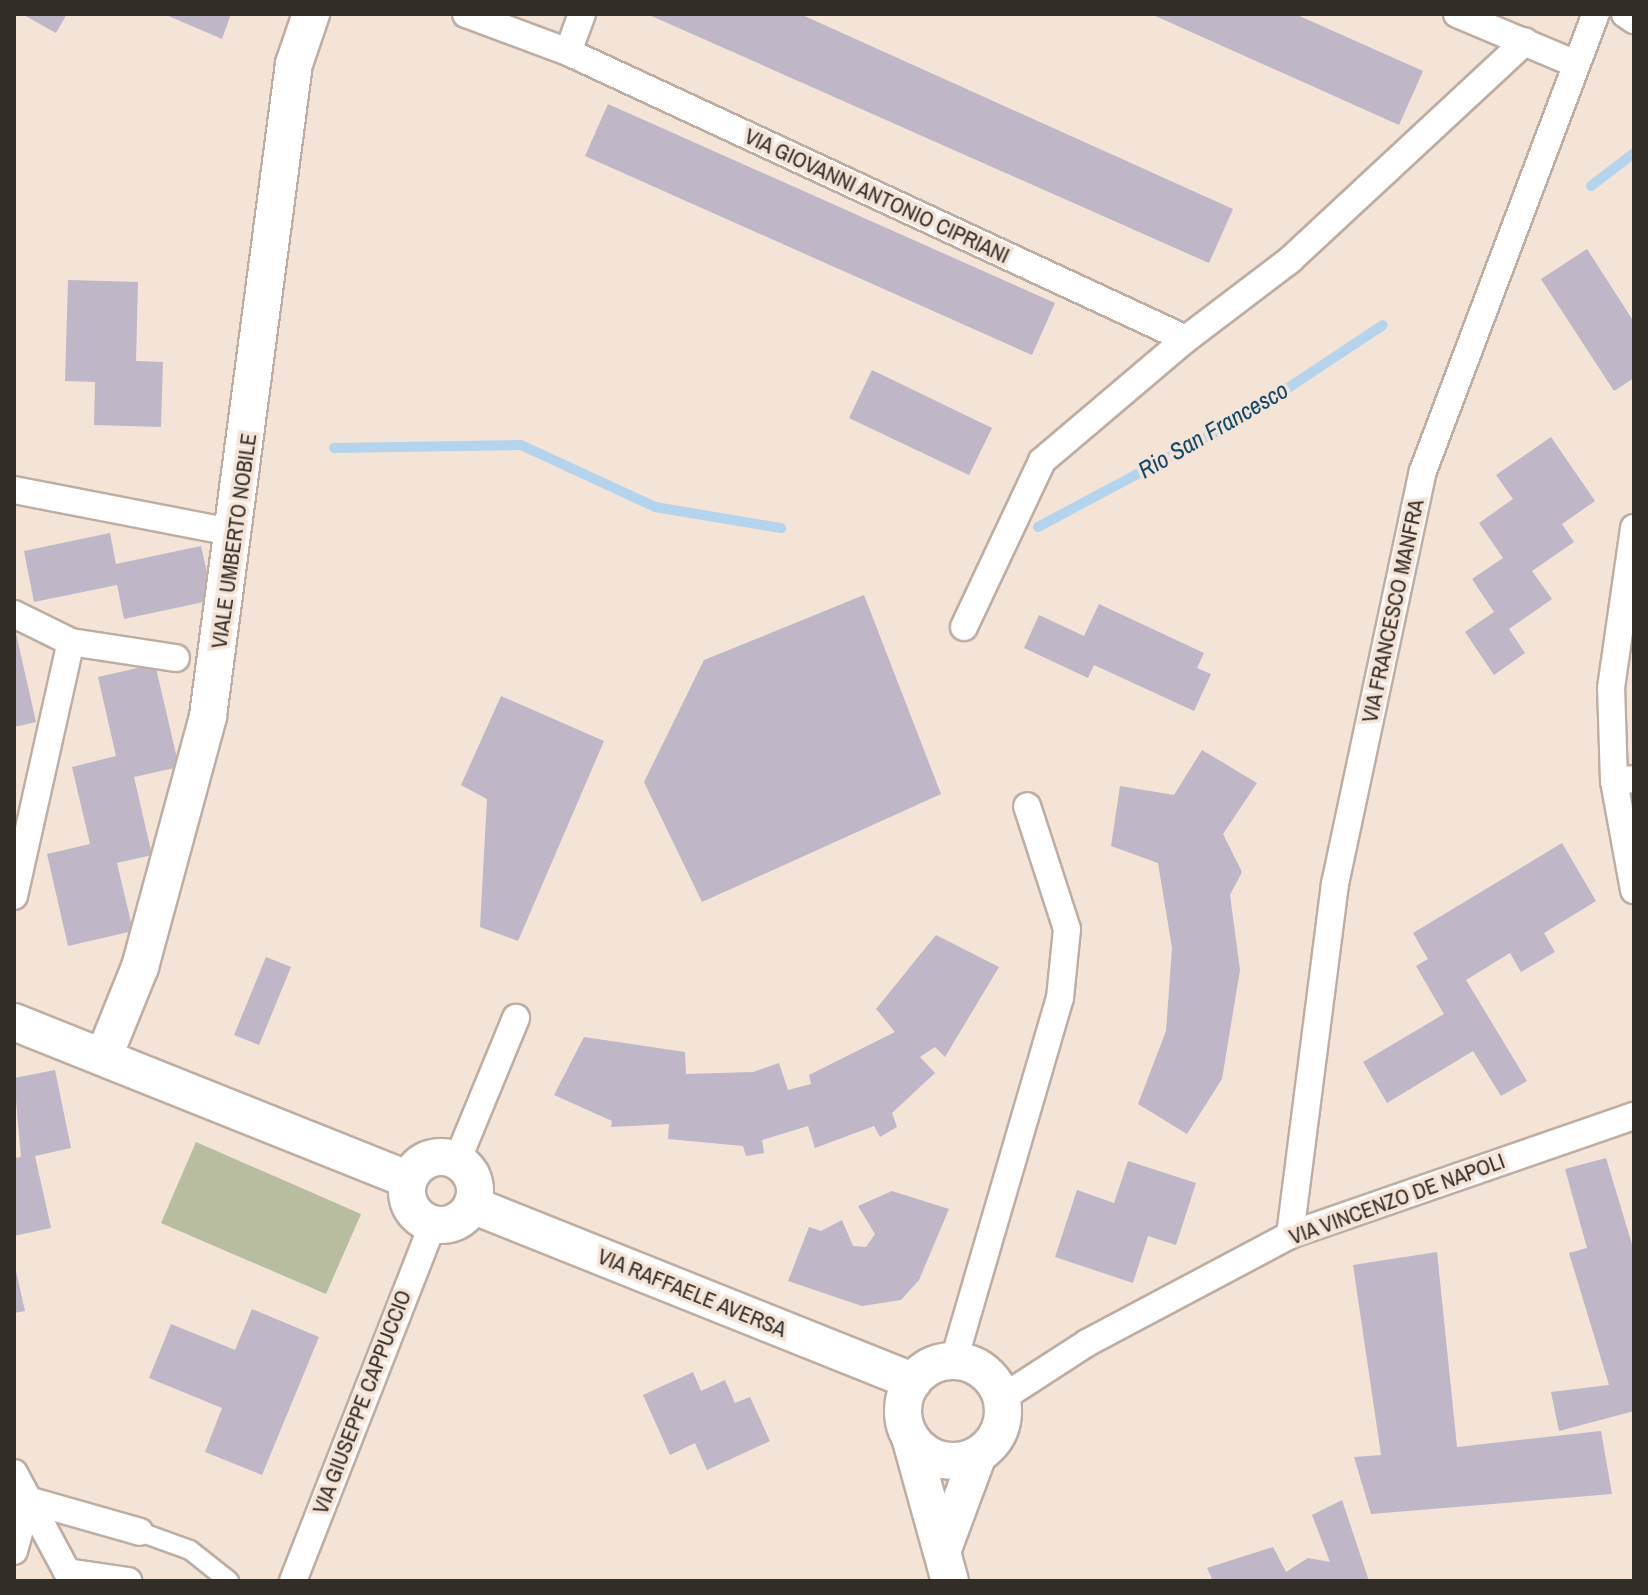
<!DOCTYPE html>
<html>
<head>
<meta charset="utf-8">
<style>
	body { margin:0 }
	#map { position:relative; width:1648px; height:1595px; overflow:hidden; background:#f4e3d7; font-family:"Archivo Narrow",sans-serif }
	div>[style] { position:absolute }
	.green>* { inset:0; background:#b9bda0 }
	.stream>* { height:10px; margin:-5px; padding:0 5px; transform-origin:5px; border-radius:5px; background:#b3d4ec }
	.building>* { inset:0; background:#bfb6c7 }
	.roads { filter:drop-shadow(2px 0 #bdada2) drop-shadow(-2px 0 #bdada2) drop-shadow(0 2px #bdada2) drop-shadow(0 -2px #bdada2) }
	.pedestrian>* { height:18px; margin:-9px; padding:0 9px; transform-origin:9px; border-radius:9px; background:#fff }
	.minor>* { height:26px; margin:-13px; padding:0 13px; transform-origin:13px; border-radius:13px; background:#fff }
	.secondary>* { height:36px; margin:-18px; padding:0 18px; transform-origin:18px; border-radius:18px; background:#fff }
	.secondary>.ring { margin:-18px; padding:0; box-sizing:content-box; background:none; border:36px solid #fff; border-radius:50% }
	span { translate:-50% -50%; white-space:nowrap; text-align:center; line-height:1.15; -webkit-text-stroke:7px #f4e3d7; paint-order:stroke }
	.street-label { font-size:22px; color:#332d28 }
	.water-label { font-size:24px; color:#11486a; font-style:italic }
	.frame { position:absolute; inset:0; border:16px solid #332d28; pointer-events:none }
</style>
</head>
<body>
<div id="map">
	<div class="green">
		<div style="clip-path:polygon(196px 1142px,361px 1214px,326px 1294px,161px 1223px)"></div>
	</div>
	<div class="stream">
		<div style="left:1591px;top:186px;width:54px;rotate:-37.5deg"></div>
		<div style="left:334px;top:448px;width:187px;rotate:-0.9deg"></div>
		<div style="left:521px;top:445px;width:148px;rotate:24.8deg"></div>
		<div style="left:655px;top:507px;width:128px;rotate:9.5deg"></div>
		<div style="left:1038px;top:527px;width:236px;rotate:-28.1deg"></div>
		<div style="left:1246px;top:416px;width:164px;rotate:-33.6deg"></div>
	</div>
	<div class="building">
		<div style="clip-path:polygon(22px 14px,67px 14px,56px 33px)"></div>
		<div style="clip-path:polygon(164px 14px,231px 14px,222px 39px)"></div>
		<div style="clip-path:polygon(647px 14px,800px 14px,1233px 209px,1209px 263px)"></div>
		<div style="clip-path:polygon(1151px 14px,1295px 14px,1423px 71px,1399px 125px)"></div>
		<div style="clip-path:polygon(608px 104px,1055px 303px,1032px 355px,585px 156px)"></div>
		<div style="clip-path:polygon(1587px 249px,1634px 322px,1634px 378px,1614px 391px,1541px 279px)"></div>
		<div style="clip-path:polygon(68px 280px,138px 282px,136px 361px,163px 362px,161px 427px,94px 425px,95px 382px,65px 381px)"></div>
		<div style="clip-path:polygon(872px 370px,992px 428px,969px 475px,849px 418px)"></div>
		<div style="clip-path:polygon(1551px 437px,1595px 501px,1562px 524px,1574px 542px,1532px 571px,1552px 599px,1509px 629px,1525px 653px,1494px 675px,1465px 632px,1494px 612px,1472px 579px,1503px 558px,1479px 523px,1513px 499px,1496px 475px)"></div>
		<div style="clip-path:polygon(110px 533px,116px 564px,201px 546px,213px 600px,124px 619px,117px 585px,34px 602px,24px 551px)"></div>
		<div style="clip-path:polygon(864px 595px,941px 794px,702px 902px,644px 782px,704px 660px)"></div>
		<div style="clip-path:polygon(1099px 604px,1204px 653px,1197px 668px,1211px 674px,1194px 711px,1094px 665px,1088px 678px,1024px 648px,1039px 615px,1084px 636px)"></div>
		<div style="clip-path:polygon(15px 629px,36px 722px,14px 727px,14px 630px)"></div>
		<div style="clip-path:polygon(155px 664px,179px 767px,134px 777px,152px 855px,117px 863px,133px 931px,68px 946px,47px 854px,90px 844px,72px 767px,116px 756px,98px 677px)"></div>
		<div style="clip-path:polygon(501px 696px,604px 741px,518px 941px,480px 927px,487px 799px,461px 785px)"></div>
		<div style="clip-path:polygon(1202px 750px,1257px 783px,1223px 834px,1242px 872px,1230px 895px,1240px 970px,1222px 1079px,1187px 1134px,1138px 1104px,1166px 1031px,1172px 948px,1158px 863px,1111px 846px,1120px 786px,1174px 795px)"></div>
		<div style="clip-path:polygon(1562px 843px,1596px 901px,1544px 933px,1555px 952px,1521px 972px,1510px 953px,1466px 980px,1527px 1081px,1501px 1096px,1473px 1051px,1387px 1103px,1363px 1062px,1444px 1014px,1416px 966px,1428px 959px,1413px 933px)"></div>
		<div style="clip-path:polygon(936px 935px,999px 967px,945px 1057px,935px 1047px,920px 1057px,935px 1073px,892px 1113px,897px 1127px,880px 1137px,874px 1126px,815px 1148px,808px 1126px,762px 1140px,764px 1153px,746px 1156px,743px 1146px,668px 1139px,669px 1124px,611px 1127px,612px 1121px,554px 1095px,584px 1037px,685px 1052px,686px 1074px,753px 1072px,779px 1063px,788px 1090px,811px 1084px,809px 1075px,895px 1032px,876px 1009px)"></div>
		<div style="clip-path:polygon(266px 957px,291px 967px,259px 1045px,234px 1035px)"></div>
		<div style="clip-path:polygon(55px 1070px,71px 1148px,35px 1156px,51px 1228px,14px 1236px,14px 1158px,21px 1157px,14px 1078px)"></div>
		<div style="clip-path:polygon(1606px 1158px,1634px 1251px,1634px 1411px,1559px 1431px,1551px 1392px,1609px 1385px,1569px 1253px,1587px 1248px,1565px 1169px)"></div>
		<div style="clip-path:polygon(1128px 1161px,1196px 1183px,1176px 1245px,1148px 1236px,1133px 1283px,1055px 1257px,1077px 1190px,1114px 1203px)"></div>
		<div style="clip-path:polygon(892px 1191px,949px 1209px,919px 1280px,901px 1300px,862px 1306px,788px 1281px,809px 1227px,821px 1231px,842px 1220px,853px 1246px,866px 1247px,875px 1234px,858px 1206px)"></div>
		<div style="clip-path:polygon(1437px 1252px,1457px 1447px,1601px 1431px,1612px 1494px,1371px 1514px,1354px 1457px,1381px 1455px,1353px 1265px)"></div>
		<div style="clip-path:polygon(14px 1262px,25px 1311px,14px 1313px)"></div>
		<div style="clip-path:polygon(252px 1309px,319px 1337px,262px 1475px,205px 1452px,222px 1408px,149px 1378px,171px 1324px,235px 1350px)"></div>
		<div style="clip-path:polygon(693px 1372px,701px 1391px,725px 1380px,735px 1403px,750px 1397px,770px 1441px,707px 1470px,695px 1443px,670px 1455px,643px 1395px)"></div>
		<div style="clip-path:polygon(1342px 1500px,1369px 1581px,1213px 1581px,1207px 1568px,1273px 1547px,1286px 1572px,1308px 1558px,1330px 1562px,1312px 1515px)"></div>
	</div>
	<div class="roads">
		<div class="pedestrian">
			<div style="left:140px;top:1532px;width:53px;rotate:19.8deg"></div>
			<div style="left:190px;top:1550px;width:50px;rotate:38.5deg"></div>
		</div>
		<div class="minor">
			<div style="left:466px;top:14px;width:109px;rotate:20.4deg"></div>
			<div style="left:568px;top:52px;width:40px;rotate:-69.8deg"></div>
			<div style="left:1457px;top:14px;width:129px;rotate:22.8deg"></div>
			<div style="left:1625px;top:14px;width:11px;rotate:34deg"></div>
			<div style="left:568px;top:52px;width:681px;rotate:24.91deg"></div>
			<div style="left:1186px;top:339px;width:131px;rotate:-37.2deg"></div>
			<div style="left:1290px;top:260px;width:321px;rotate:-42.9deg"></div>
			<div style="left:14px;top:490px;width:226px;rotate:11deg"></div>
			<div style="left:14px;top:614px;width:64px;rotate:26.2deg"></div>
			<div style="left:964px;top:627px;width:183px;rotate:-64.8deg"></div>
			<div style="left:1042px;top:461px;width:189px;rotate:-40.3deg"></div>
			<div style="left:1634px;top:779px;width:20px;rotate:174deg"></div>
			<div style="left:1614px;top:781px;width:111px;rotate:79.6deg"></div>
			<div style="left:1614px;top:781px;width:93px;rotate:-91.8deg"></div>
			<div style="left:1611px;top:688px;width:162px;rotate:-81.8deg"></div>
			<div style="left:14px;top:896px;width:260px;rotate:-77.4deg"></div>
			<div style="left:71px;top:642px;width:106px;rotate:8.7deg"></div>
			<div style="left:457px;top:1161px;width:155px;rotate:-67.6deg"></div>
			<div style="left:1290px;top:1235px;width:354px;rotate:-82.7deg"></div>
			<div style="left:1335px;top:884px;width:422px;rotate:-78deg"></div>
			<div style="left:1423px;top:471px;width:489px;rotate:-69.3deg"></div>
			<div style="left:954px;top:1360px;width:377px;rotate:-73.7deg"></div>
			<div style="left:1060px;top:998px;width:69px;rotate:-84.2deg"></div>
			<div style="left:1067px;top:929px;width:129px;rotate:-108deg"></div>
			<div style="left:1002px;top:1398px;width:101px;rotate:-32.9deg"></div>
			<div style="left:1087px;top:1343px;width:230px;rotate:-28deg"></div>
			<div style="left:1290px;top:1235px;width:364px;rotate:-19.1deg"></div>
			<div style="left:14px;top:1473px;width:112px;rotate:61.8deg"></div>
			<div style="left:28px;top:1500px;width:116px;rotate:15.9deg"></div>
			<div style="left:14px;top:1551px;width:53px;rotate:-74.6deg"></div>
			<div style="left:67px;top:1572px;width:62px;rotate:8.4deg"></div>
			<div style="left:293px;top:1581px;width:383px;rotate:-68.6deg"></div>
		</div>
		<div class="secondary">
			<div style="left:14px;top:1022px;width:425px;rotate:21.8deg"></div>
			<div style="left:104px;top:1056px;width:96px;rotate:-68deg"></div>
			<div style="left:140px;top:967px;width:260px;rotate:-74.8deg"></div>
			<div style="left:208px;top:716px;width:658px;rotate:-82.49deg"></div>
			<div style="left:294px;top:64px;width:53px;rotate:-71.2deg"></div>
			<div class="ring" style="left:407px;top:1157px;width:32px;height:32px"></div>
			<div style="left:472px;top:1205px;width:475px;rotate:21.8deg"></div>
			<div class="ring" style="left:903px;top:1361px;width:64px;height:64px"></div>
			<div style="left:910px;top:1437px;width:149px;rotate:74.5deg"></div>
			<div style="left:943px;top:1549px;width:100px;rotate:-69.6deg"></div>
		</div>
	</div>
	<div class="street-label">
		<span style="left:877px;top:196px;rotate:25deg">VIA GIOVANNI ANTONIO CIPRIANI</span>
		<span style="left:234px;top:541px;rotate:-82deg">VIALE UMBERTO NOBILE</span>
		<span style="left:1393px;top:611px;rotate:-78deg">VIA FRANCESCO MANFRA</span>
		<span style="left:1397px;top:1199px;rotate:-20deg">VIA VINCENZO DE NAPOLI</span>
		<span style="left:692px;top:1293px;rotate:22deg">VIA RAFFAELE AVERSA</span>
		<span style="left:362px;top:1402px;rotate:-69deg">VIA GIUSEPPE CAPPUCCIO</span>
	</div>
	<div class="water-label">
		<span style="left:1213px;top:430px;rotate:-30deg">Rio San Francesco</span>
	</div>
	<div class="frame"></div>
</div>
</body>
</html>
